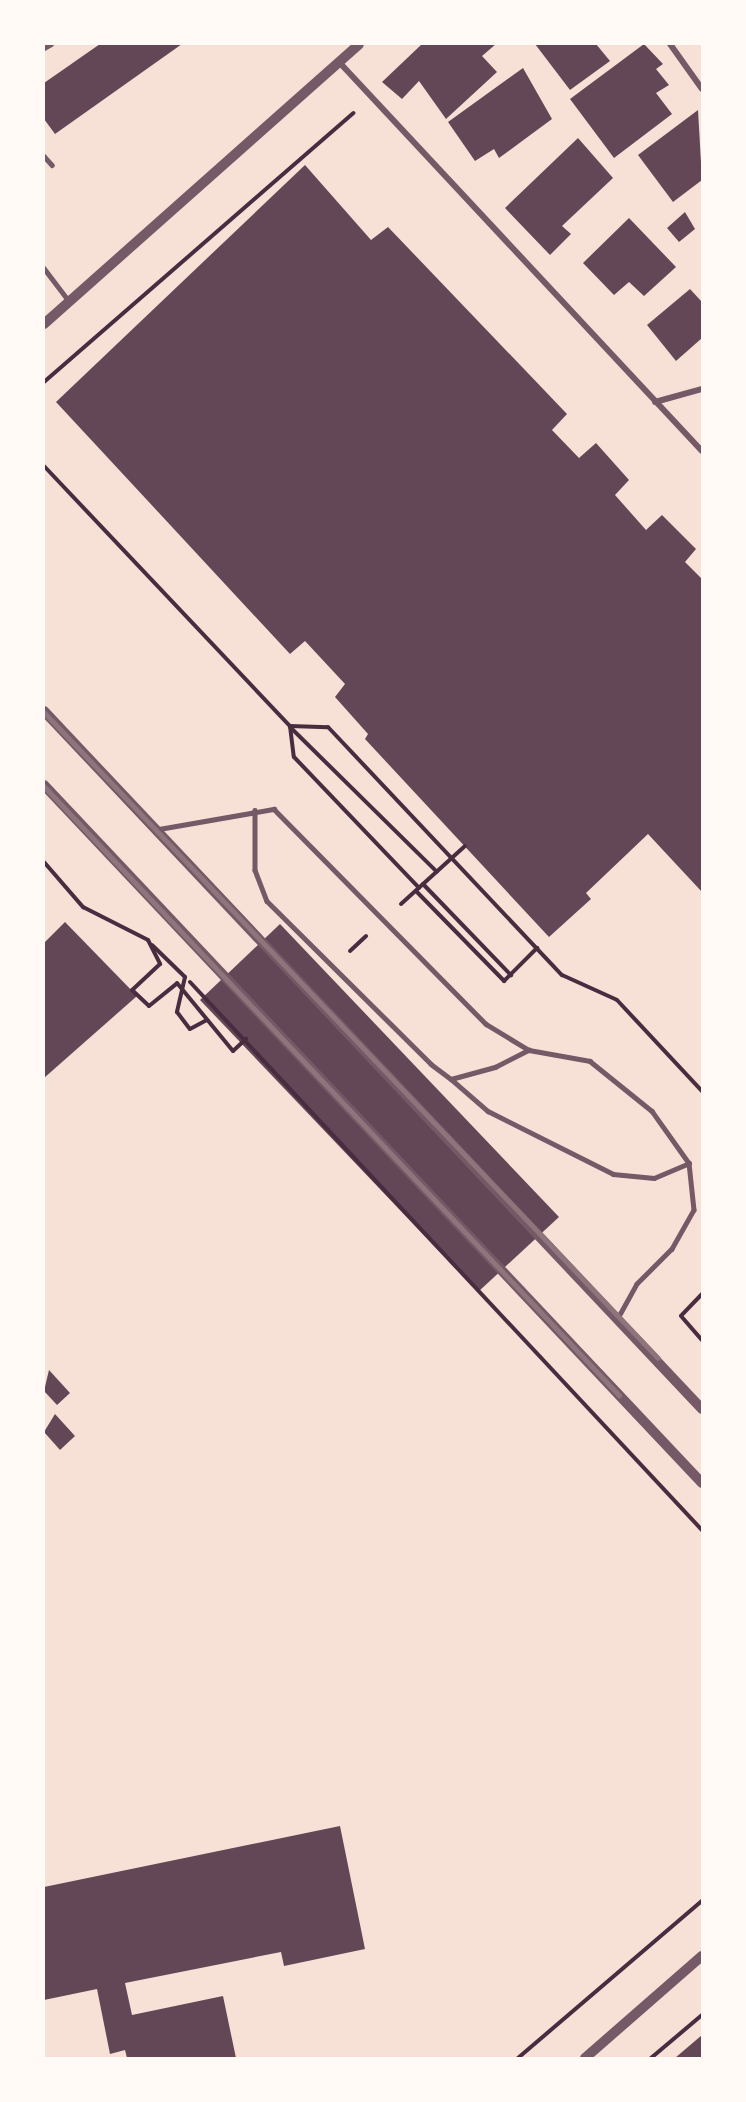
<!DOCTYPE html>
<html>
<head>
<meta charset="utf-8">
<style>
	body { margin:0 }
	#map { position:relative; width:746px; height:2102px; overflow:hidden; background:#f7e1d7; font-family:Barlow,sans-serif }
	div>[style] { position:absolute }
	.building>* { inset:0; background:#644757 }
	.path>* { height:4px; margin:-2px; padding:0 2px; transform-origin:2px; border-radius:2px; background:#4a2c40 }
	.service>* { height:4.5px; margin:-2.25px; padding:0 2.25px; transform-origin:2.25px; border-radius:2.25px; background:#755966 }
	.minor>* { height:6px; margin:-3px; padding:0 3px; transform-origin:3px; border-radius:3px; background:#755966 }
	.tertiary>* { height:10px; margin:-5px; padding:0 5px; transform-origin:5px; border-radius:5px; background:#755966 }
	.rail>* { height:4.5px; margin:-2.25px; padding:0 2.25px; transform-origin:2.25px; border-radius:2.25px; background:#8f747c }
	span { translate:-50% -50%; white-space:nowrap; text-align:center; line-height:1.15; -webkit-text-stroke:4.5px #fffaf5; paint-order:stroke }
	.frame { position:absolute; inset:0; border:45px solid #fffaf5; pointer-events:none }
</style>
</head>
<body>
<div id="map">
	<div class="building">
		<div style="clip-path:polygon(100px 44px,182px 44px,55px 134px,44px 119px,44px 83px)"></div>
		<div style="clip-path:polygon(422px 44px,496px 44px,482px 56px,497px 72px,446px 119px,419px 81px,402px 99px,382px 82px)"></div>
		<div style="clip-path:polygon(535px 44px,596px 44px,610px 61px,570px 90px)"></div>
		<div style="clip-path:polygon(644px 44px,663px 64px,656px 69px,669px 85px,656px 93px,672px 114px,614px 158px,570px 99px)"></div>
		<div style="clip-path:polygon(523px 68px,552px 119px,499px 158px,494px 149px,475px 161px,448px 122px)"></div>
		<div style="clip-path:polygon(698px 110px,702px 180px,673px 202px,638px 155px)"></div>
		<div style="clip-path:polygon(578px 138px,613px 178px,562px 226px,571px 234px,550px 255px,505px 208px)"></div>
		<div style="clip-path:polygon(305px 165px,371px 240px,388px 227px,567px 414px,552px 430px,579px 458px,596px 443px,629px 480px,615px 495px,646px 530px,662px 515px,696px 549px,685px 562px,702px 579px,702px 892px,648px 834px,586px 893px,591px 899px,549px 937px,365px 739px,368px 734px,335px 697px,345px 684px,305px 641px,290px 654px,56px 402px)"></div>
		<div style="clip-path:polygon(685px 212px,695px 229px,679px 242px,667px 228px)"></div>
		<div style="clip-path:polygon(629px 218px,676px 267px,644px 296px,629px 282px,614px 295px,583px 263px)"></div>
		<div style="clip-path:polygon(690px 289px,702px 302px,702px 338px,676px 361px,647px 325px)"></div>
		<div style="clip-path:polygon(65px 922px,137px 996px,44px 1078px,44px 943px)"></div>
		<div style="clip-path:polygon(280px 924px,559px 1217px,478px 1292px,200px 1000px)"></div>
		<div style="clip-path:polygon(49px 1370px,70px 1393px,57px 1405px,44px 1391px)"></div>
		<div style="clip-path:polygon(55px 1414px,75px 1436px,60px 1450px,44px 1432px)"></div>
		<div style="clip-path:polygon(340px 1826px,365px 1949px,284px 1966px,281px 1952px,125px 1983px,132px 2015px,223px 1996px,236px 2058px,127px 2058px,125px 2050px,110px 2054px,97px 1989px,44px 2000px,44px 1887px)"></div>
		<div style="clip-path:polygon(702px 2035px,702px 2058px,675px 2058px)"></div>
	</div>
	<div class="path">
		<div style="left:44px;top:382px;width:410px;rotate:-41deg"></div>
		<div style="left:44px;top:466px;width:358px;rotate:46.6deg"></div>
		<div style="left:290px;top:726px;width:31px;rotate:83deg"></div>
		<div style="left:294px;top:757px;width:181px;rotate:46.3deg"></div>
		<div style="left:290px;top:726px;width:38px;rotate:2deg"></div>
		<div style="left:328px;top:727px;width:341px;rotate:46.7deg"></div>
		<div style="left:562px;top:975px;width:60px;rotate:24.4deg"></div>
		<div style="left:617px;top:1000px;width:125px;rotate:47deg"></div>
		<div style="left:290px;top:727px;width:206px;rotate:44.6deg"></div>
		<div style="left:44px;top:862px;width:60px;rotate:49.1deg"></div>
		<div style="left:83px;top:907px;width:73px;rotate:26.9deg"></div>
		<div style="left:148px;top:940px;width:27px;rotate:63deg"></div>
		<div style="left:160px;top:964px;width:38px;rotate:137deg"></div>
		<div style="left:132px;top:990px;width:23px;rotate:43deg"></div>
		<div style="left:149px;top:1006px;width:36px;rotate:-39deg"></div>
		<div style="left:177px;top:983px;width:88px;rotate:50.5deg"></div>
		<div style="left:233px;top:1051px;width:18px;rotate:-43deg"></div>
		<div style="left:423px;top:884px;width:127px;rotate:46deg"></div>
		<div style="left:416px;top:891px;width:126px;rotate:45.6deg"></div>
		<div style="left:504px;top:981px;width:47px;rotate:-45deg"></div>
		<div style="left:401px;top:904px;width:86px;rotate:-42.2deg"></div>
		<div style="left:152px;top:945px;width:46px;rotate:44.1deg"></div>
		<div style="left:185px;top:977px;width:36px;rotate:103deg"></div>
		<div style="left:177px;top:1012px;width:21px;rotate:53deg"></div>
		<div style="left:190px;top:1029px;width:19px;rotate:-28deg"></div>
		<div style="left:350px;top:951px;width:22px;rotate:-43deg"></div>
		<div style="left:190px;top:982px;width:750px;rotate:46.95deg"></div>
		<div style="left:702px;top:1294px;width:30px;rotate:134deg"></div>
		<div style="left:681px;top:1316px;width:32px;rotate:49deg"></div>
		<div style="left:518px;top:2058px;width:242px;rotate:-40.5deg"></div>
		<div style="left:651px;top:2058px;width:67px;rotate:-40.1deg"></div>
	</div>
	<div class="service">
		<div style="left:44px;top:48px;width:8px;rotate:-30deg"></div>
		<div style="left:44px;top:156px;width:12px;rotate:48deg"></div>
		<div style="left:44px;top:268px;width:41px;rotate:52.9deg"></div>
		<div style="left:255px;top:810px;width:60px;rotate:90deg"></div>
		<div style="left:255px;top:870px;width:33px;rotate:69deg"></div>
		<div style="left:267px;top:901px;width:231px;rotate:44.8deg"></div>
		<div style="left:431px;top:1064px;width:25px;rotate:37deg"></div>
		<div style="left:451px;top:1079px;width:46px;rotate:-15.3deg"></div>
		<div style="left:495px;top:1067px;width:38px;rotate:-27deg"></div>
		<div style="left:159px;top:829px;width:117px;rotate:-9.9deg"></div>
		<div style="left:274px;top:809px;width:302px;rotate:45.4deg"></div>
		<div style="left:486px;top:1024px;width:50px;rotate:31.2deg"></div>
		<div style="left:529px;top:1050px;width:62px;rotate:10.2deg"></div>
		<div style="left:590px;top:1061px;width:80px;rotate:38.9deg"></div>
		<div style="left:652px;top:1111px;width:64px;rotate:54.6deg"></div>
		<div style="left:689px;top:1163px;width:47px;rotate:83.9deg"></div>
		<div style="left:694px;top:1210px;width:45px;rotate:119.4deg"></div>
		<div style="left:672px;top:1249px;width:49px;rotate:135deg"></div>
		<div style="left:637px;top:1284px;width:39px;rotate:119deg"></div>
		<div style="left:451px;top:1079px;width:49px;rotate:40.9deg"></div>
		<div style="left:488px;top:1111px;width:140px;rotate:26.7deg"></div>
		<div style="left:613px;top:1174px;width:41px;rotate:5.6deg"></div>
		<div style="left:654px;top:1178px;width:38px;rotate:-23deg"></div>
	</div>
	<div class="minor">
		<div style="left:670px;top:44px;width:55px;rotate:54.6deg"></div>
		<div style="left:339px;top:62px;width:532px;rotate:46.98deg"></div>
		<div style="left:655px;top:402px;width:49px;rotate:-15.5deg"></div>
	</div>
	<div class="tertiary">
		<div style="left:44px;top:324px;width:421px;rotate:-41.6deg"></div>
		<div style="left:44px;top:711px;width:959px;rotate:46.69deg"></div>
		<div style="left:44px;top:785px;width:959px;rotate:46.69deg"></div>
		<div style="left:585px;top:2058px;width:155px;rotate:-41.1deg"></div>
	</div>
	<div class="rail">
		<div style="left:44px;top:712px;width:891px;rotate:46.45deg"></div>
		<div style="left:44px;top:786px;width:838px;rotate:46.64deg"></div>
	</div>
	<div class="frame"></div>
</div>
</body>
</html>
